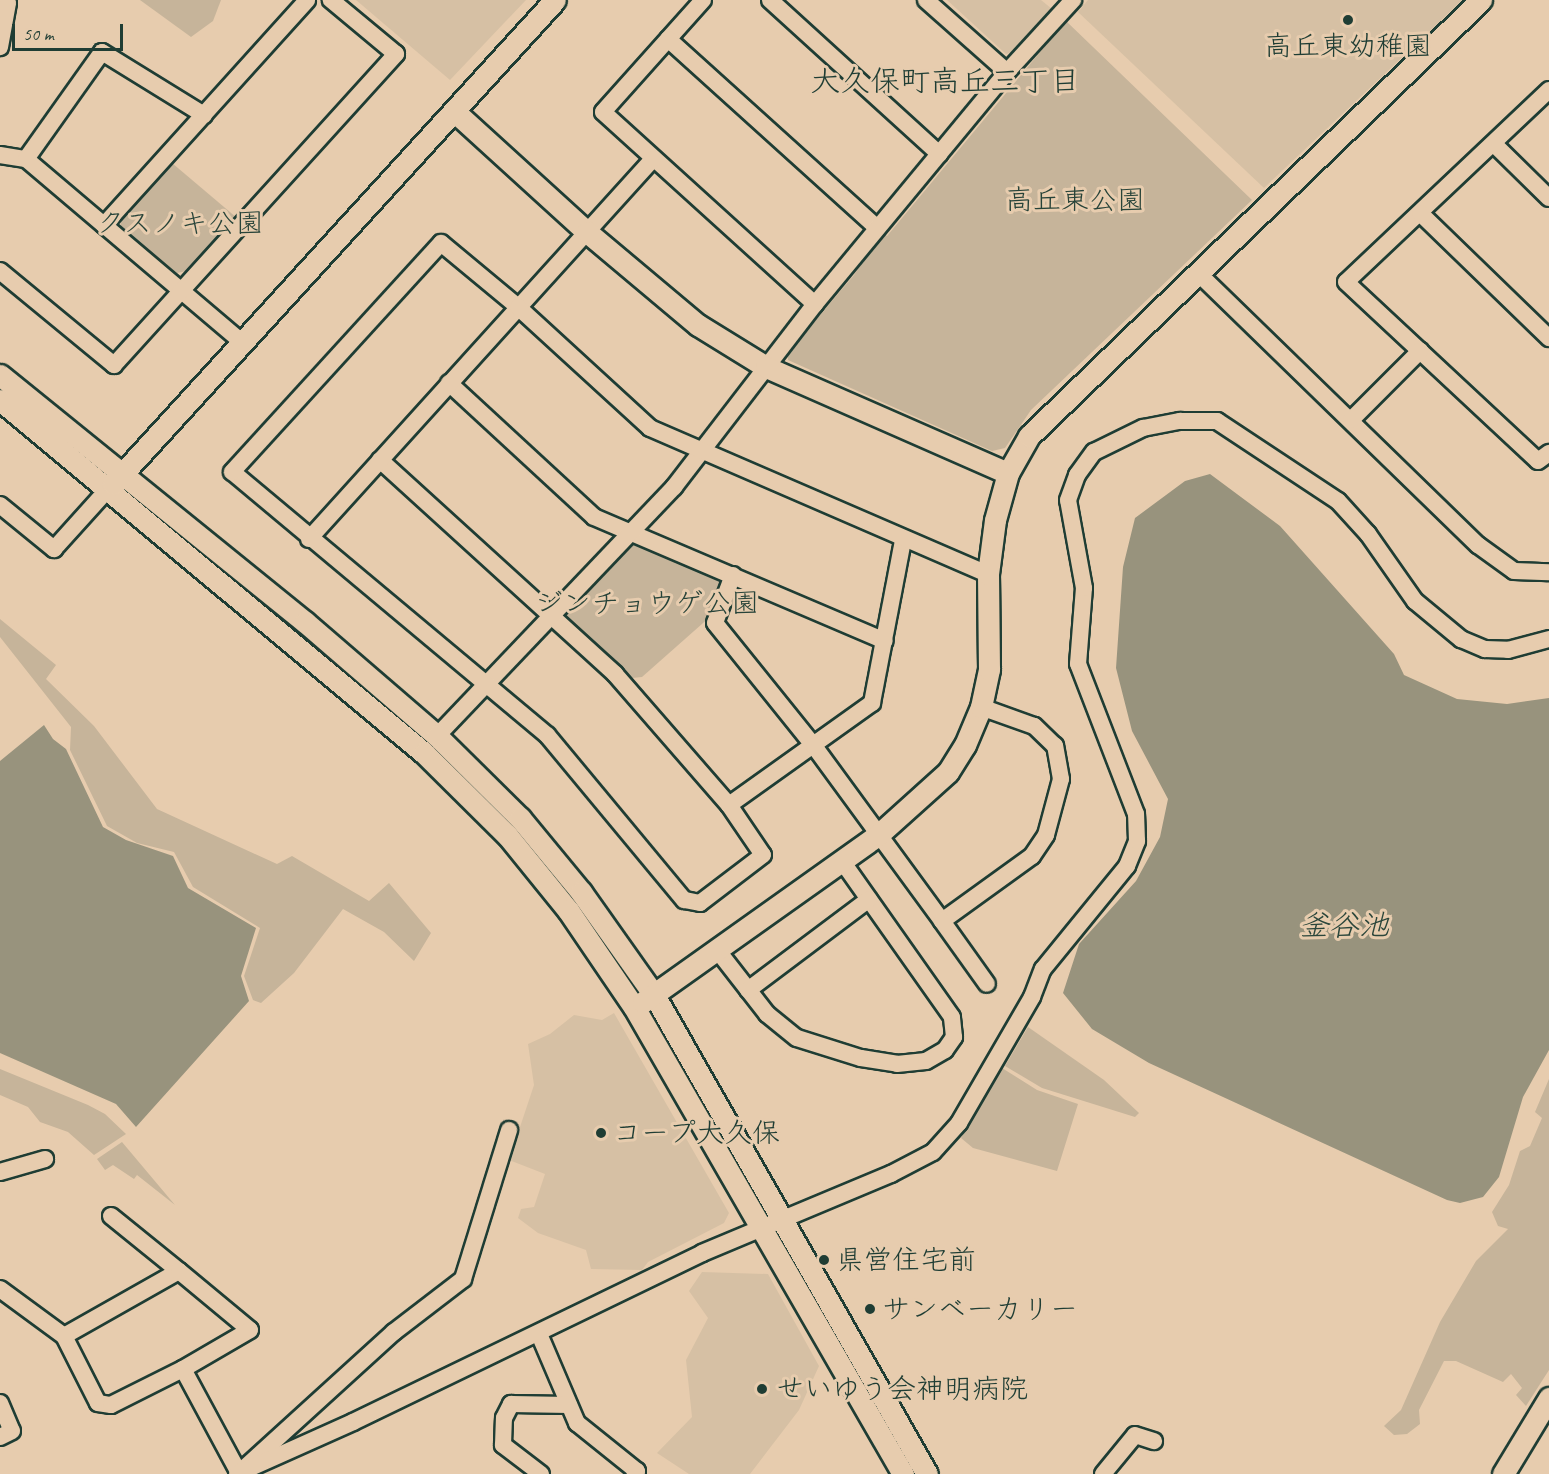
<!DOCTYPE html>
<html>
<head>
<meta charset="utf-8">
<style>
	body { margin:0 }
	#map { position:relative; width:1549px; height:1474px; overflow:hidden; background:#e7ccae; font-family:Caveat,"Klee One",sans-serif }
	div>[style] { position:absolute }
	.built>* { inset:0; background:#d6c0a4 }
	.green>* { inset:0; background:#c6b49a }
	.water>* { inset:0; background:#98937d }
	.roads { filter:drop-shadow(2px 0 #1f3d34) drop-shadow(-2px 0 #1f3d34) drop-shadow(0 2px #1f3d34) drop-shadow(0 -2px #1f3d34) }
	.minor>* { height:16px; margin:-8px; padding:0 8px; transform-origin:8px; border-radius:8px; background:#e7ccae }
	.tertiary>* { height:21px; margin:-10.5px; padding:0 10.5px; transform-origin:10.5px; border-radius:10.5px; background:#e7ccae }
	.dots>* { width:16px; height:16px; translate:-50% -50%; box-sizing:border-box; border:3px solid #e7ccae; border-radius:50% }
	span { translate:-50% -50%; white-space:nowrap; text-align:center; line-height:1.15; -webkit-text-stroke:6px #e7ccae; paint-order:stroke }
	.poi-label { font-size:28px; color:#1f3d34 }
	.left { translate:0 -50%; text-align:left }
	.park-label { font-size:28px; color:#274339 }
	.neighbourhood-label { font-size:30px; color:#1f3d34 }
	.water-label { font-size:30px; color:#2b463b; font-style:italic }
	.scale { position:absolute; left:12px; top:24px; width:111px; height:27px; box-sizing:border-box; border:3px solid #1f3d34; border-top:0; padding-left:8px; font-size:18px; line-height:21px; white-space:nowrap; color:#1f3d34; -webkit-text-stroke:4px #e7ccae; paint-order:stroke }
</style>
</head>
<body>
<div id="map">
	<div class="built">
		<div style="clip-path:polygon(356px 0,526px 0,450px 80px)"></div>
		<div style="clip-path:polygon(947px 0,1041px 0,1052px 9px,1013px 52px,1006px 54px)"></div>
		<div style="clip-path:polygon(1088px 0,1463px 0,1264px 188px,1078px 12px)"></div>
		<div style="clip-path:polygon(614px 1013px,729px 1213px,724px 1223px,648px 1262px,642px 1270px,591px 1269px,586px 1250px,538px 1233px,518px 1218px,521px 1209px,534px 1207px,545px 1174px,509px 1160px,534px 1085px,528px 1044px,550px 1034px,574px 1015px,602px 1020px)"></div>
		<div style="clip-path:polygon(702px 1272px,768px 1274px,819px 1366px,799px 1410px,750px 1474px,689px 1474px,657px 1453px,692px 1417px,686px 1360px,708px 1318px,689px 1291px)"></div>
	</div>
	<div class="green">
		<div style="clip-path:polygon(140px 0,221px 0,213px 21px,191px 37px)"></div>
		<div style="clip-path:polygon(1066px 21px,1252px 200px,1031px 410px,1005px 448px,992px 451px,788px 360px,788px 353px,854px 275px,882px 233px,887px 236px)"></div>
		<div style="clip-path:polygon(172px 163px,237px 218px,196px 269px,177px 273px,121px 228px,120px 216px)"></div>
		<div style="clip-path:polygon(631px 544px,721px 576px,726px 583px,711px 616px,642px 677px,632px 678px,564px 617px)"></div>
		<div style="clip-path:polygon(0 619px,56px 665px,46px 679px,94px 726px,157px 809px,277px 864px,292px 856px,369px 901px,389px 883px,431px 933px,414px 961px,384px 932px,343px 909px,294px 973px,261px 1003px,253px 1000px,244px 976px,260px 928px,193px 887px,174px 852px,137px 843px,107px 826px,70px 750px,71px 727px,0 637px)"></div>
		<div style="clip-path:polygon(1028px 1027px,1104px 1080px,1139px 1113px,1135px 1117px,1042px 1088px,1005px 1066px)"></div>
		<div style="clip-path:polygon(1002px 1068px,1037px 1090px,1078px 1104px,1057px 1171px,973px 1148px,961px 1138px)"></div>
		<div style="clip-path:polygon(0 1069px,88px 1105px,105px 1114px,126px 1134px,94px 1155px,68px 1132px,40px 1122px,28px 1107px,0 1095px)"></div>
		<div style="clip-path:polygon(1549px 1079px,1549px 1370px,1526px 1406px,1516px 1395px,1522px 1388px,1511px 1374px,1503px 1382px,1456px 1361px,1444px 1361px,1419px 1410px,1420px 1424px,1407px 1434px,1394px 1435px,1384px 1426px,1401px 1410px,1440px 1322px,1476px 1261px,1508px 1229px,1498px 1226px,1492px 1212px,1509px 1185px,1520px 1151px,1530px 1146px,1542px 1118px,1535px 1112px)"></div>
		<div style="clip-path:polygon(122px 1142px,175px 1205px,137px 1175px,134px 1179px,113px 1165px,105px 1170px,97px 1159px)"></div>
	</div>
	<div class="water">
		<div style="clip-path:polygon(1210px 474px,1280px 526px,1394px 654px,1404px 675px,1457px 699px,1507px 704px,1549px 698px,1549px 1050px,1523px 1097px,1499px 1177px,1483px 1197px,1460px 1203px,1447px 1200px,1149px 1063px,1092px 1029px,1063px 993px,1079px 944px,1136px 881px,1160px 837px,1168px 799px,1132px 731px,1116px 668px,1123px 567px,1135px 518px,1185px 481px)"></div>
		<div style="clip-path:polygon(44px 725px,53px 739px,66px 749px,103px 827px,126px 840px,173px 856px,188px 888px,256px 928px,241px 976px,249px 1001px,136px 1127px,116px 1104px,0 1053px,0 761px)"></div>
	</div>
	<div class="roads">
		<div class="minor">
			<div style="left:703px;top:0;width:150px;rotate:131.8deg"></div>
			<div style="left:603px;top:112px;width:286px;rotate:42.2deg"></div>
			<div style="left:770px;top:0;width:229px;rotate:42.3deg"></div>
			<div style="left:926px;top:0;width:108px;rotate:41.6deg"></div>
			<div style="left:0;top:1px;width:8px;rotate:14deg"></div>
			<div style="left:8px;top:3px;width:45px;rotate:100.3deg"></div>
			<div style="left:668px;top:39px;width:282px;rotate:42.1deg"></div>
			<div style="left:1549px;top:90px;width:279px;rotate:136.6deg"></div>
			<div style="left:1346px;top:282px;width:262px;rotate:43deg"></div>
			<div style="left:1538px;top:461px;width:14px;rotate:-36deg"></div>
			<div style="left:1494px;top:144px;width:77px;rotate:44.5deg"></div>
			<div style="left:0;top:155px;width:26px;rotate:9deg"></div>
			<div style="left:26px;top:159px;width:286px;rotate:40.3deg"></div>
			<div style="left:26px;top:159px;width:131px;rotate:-54.6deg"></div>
			<div style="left:102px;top:52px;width:120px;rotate:31.7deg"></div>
			<div style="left:1420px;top:213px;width:180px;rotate:44.1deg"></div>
			<div style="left:104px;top:225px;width:303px;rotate:-47.9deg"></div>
			<div style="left:0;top:271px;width:148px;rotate:39.5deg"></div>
			<div style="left:114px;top:365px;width:420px;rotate:-47.8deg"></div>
			<div style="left:396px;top:54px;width:85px;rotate:-140.3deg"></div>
			<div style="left:1197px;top:272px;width:392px;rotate:44.2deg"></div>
			<div style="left:1478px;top:545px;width:44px;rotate:35.8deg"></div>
			<div style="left:1514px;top:571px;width:35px;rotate:2deg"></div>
			<div style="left:449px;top:383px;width:197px;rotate:42.7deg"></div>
			<div style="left:594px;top:517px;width:316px;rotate:23.1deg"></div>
			<div style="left:1351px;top:420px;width:98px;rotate:-45deg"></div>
			<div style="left:380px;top:460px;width:318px;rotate:42.3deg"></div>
			<div style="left:615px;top:674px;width:174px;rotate:49deg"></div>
			<div style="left:729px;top:805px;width:176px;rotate:-35.5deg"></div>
			<div style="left:872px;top:703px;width:166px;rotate:-79.2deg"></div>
			<div style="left:0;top:505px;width:70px;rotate:39.2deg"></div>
			<div style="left:54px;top:549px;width:82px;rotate:-48deg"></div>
			<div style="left:309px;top:539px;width:513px;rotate:-47.85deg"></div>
			<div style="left:733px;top:575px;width:51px;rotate:110.6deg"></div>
			<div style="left:715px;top:623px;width:158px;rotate:51.2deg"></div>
			<div style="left:814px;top:746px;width:217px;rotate:53.8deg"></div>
			<div style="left:942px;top:921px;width:111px;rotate:-35.8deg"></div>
			<div style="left:1032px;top:856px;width:25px;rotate:-56deg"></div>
			<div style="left:1046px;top:835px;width:58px;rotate:-75deg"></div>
			<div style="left:1061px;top:779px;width:34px;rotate:-100deg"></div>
			<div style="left:1055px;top:746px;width:29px;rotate:-136deg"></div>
			<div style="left:1034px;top:726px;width:56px;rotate:-160.3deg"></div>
			<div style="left:437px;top:736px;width:344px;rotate:-46.4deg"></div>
			<div style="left:674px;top:487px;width:231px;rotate:-52.4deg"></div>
			<div style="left:815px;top:304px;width:301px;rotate:-50.4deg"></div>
			<div style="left:1007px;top:72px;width:98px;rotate:-47.5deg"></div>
			<div style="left:729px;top:805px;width:60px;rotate:55.8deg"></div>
			<div style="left:763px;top:855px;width:79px;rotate:142.7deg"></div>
			<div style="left:700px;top:903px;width:16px;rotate:-169deg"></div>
			<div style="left:684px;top:900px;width:214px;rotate:-129.7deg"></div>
			<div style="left:547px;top:735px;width:410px;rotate:-140.1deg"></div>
			<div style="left:232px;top:472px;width:310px;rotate:-47.6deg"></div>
			<div style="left:441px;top:243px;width:100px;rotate:39.7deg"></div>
			<div style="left:518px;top:307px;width:179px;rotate:42.5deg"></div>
			<div style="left:650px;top:428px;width:368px;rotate:23.4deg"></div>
			<div style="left:942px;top:921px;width:77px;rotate:54.5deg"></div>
			<div style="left:718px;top:951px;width:80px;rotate:52.1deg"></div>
			<div style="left:767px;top:1014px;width:38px;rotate:39deg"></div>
			<div style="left:797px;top:1038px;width:67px;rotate:17.4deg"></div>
			<div style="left:861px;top:1058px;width:36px;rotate:9deg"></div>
			<div style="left:897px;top:1064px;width:29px;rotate:-6deg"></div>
			<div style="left:926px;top:1061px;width:22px;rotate:-30deg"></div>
			<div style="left:945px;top:1050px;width:16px;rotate:-55deg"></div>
			<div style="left:954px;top:1037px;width:20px;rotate:-96deg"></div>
			<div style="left:952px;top:1017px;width:191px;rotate:-125.2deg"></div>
			<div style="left:748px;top:990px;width:151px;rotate:-36.9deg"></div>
			<div style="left:0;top:1172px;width:47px;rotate:-16.1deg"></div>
			<div style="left:111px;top:1216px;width:87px;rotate:39deg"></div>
			<div style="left:0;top:1289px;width:79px;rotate:36.3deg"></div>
			<div style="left:64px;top:1336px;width:75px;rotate:63.1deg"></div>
			<div style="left:98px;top:1403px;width:13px;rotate:9deg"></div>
			<div style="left:111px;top:1405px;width:80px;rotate:-26.6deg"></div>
			<div style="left:183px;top:1369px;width:118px;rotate:61.7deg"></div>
			<div style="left:239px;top:1473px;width:210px;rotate:-42.3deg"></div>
			<div style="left:394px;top:1332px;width:87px;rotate:-37.5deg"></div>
			<div style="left:463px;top:1279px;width:156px;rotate:-72.8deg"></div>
			<div style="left:539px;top:1334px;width:97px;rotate:66.9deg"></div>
			<div style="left:577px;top:1423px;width:77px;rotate:38.7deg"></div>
			<div style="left:637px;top:1471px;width:4px;rotate:124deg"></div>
			<div style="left:64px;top:1336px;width:132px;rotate:-29.5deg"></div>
			<div style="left:179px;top:1271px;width:92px;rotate:39.7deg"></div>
			<div style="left:250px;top:1330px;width:78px;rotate:149.8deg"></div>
			<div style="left:0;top:1403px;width:30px;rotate:67deg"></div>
			<div style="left:12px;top:1431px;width:13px;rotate:153deg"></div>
			<div style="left:237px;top:1474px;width:127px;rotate:-24.1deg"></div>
			<div style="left:353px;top:1422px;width:388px;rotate:-25.8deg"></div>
			<div style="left:702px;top:1253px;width:205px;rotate:-22.7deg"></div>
			<div style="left:891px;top:1174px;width:47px;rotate:-27.6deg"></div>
			<div style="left:933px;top:1152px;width:39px;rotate:-48deg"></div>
			<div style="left:959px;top:1123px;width:146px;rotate:-59.9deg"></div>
			<div style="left:1032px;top:997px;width:30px;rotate:-69deg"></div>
			<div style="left:1043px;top:969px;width:133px;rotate:-50.8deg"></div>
			<div style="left:1127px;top:866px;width:27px;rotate:-68deg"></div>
			<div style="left:1137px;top:841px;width:27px;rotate:-92deg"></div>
			<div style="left:1136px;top:814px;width:161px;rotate:-111.1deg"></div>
			<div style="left:1078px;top:664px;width:76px;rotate:-85.5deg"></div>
			<div style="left:1084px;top:588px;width:89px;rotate:-100.3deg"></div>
			<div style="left:1068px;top:500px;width:27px;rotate:-70deg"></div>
			<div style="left:1077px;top:475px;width:29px;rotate:-54deg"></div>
			<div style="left:1094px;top:452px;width:55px;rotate:-26.1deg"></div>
			<div style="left:1143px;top:428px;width:38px;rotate:-11deg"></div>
			<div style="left:1180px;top:421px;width:37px"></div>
			<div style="left:1217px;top:421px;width:145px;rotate:33.5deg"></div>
			<div style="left:1338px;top:501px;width:45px;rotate:47.7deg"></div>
			<div style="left:1368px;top:534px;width:82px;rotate:55deg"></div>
			<div style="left:1415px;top:601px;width:60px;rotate:39.6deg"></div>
			<div style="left:1461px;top:639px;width:26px;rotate:23deg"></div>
			<div style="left:1485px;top:649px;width:23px;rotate:2deg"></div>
			<div style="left:1508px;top:650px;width:42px;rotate:-15deg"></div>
			<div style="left:541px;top:1474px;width:48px;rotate:-142.7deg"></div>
			<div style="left:503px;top:1445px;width:27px;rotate:-88deg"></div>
			<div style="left:504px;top:1418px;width:16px;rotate:-63deg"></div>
			<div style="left:511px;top:1404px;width:58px;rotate:1deg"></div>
			<div style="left:1103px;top:1474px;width:50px;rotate:-50.6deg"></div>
			<div style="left:1135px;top:1435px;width:20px;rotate:18deg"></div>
		</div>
		<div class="tertiary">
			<div style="left:454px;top:111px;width:180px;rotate:42.3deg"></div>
			<div style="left:587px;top:232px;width:145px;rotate:40deg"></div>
			<div style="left:698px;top:325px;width:80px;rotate:31.7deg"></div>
			<div style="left:766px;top:367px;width:264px;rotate:23.7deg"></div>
			<div style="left:0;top:375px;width:392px;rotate:39deg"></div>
			<div style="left:305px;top:622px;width:174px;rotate:40.8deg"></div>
			<div style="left:437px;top:736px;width:117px;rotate:44.7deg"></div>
			<div style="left:520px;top:818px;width:96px;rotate:50.5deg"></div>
			<div style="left:581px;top:892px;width:126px;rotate:54.7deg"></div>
			<div style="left:654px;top:995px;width:551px;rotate:60.32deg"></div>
			<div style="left:0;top:400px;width:552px;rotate:39.78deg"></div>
			<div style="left:424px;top:753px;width:117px;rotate:44.7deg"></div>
			<div style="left:507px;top:835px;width:97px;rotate:50.9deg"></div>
			<div style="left:568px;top:910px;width:117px;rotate:55.8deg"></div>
			<div style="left:634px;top:1007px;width:539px;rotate:60.06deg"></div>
			<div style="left:113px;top:484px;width:655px;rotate:-47.6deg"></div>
			<div style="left:643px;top:1002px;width:288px;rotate:-35.4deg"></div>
			<div style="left:878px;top:835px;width:94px;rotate:-42deg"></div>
			<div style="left:948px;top:772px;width:32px;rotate:-58deg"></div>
			<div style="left:965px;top:745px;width:41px;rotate:-67.2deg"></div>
			<div style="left:981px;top:707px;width:39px;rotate:-78deg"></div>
			<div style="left:989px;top:669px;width:95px;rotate:-90.6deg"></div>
			<div style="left:988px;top:574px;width:54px;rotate:-82.6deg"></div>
			<div style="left:995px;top:520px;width:49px;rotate:-74.5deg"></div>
			<div style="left:1008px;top:473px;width:43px;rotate:-60.4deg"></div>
			<div style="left:1029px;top:436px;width:628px;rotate:-43.97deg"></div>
			<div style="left:1503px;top:1474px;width:89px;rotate:-58.8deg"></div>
		</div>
	</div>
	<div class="dots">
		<div style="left:1348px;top:20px;background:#1f3d34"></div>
		<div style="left:601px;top:1133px;background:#1f3d34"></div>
		<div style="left:824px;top:1260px;background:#1f3d34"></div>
		<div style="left:870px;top:1309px;background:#1f3d34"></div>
		<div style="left:762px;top:1389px;background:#1f3d34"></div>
	</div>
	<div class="poi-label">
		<span style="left:1348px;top:46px">高丘東幼稚園</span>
		<span class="left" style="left:613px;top:1133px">コープ大久保</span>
		<span class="left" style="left:836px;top:1260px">県営住宅前</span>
		<span class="left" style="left:882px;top:1309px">サンベーカリー</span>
		<span class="left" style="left:776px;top:1389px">せいゆう会神明病院</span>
	</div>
	<div class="park-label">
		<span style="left:1075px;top:200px">高丘東公園</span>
		<span style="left:180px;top:223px">クスノキ公園</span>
		<span style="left:647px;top:603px">ジンチョウゲ公園</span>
	</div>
	<div class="neighbourhood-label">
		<span style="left:945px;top:81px">大久保町高丘三丁目</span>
	</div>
	<div class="water-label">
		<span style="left:1344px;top:925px">釜谷池</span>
	</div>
	<div class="scale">50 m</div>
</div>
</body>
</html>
